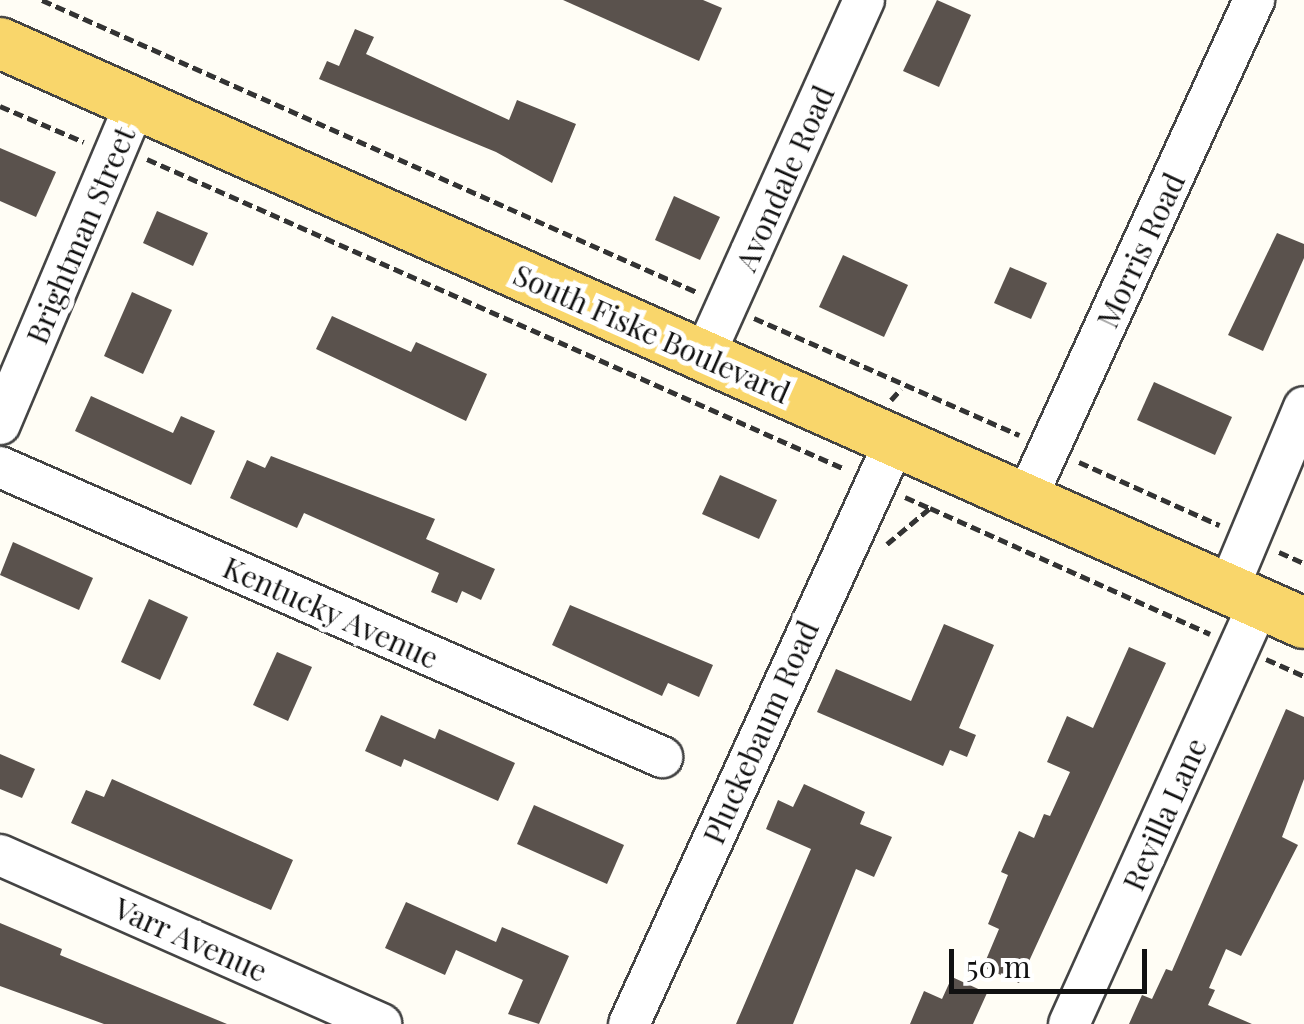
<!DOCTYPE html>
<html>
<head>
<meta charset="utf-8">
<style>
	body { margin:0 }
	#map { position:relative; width:1304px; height:1024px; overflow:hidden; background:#fffdf5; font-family:"Playfair Display",serif }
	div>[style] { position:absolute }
	.building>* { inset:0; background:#5a524d }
	.path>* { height:5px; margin-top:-2.5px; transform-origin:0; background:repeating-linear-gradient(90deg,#333 0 10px,transparent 0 15px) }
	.roads { filter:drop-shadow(2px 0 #444) drop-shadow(-2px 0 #444) drop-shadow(0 2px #444) drop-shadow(0 -2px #444) }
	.minor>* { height:40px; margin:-20px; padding:0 20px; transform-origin:20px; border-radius:20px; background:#fff }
	.major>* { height:50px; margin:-25px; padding:0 25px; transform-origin:25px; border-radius:25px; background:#f9d66b }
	span { translate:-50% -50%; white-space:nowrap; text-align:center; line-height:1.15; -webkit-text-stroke:10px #fff; paint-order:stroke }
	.street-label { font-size:30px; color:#111 }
	.scale { position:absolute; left:949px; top:949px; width:198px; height:45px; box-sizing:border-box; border:5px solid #111; border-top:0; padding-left:12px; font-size:30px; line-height:35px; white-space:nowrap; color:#111; -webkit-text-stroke:8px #fff; paint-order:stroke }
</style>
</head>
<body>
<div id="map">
	<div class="building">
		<div style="clip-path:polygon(563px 0,703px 0,722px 8px,699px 61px)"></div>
		<div style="clip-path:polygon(937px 0,971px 15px,939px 87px,903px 71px)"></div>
		<div style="clip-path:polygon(355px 29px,374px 37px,366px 54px,509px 120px,517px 100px,576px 124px,552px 183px,496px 152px,319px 79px,327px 61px,339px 66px)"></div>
		<div style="clip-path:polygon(0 148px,56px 172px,36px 217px,0 201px)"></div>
		<div style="clip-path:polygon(674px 196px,720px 217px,700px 260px,655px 240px)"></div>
		<div style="clip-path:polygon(157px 211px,208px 233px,193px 266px,143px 243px)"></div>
		<div style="clip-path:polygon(1277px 233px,1304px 244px,1304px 258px,1263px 351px,1228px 335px)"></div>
		<div style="clip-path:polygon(843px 255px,908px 285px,884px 337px,819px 307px)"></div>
		<div style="clip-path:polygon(1010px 267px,1047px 283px,1031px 319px,994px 303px)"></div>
		<div style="clip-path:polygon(132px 292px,172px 310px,143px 374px,104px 356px)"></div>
		<div style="clip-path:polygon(332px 316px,411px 352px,416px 342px,487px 374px,466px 421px,316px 349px)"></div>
		<div style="clip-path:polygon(1154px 382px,1232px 417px,1215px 455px,1137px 420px)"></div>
		<div style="clip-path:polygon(91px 396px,173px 433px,181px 416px,215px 431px,191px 485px,75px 431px)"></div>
		<div style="clip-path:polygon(271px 456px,435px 519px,426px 539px,495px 569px,481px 600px,462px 591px,457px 603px,431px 592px,439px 573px,304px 513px,297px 528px,230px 498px,247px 460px,265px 468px)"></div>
		<div style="clip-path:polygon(720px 475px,777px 500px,759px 539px,702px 514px)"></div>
		<div style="clip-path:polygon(13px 542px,93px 578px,79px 610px,0 575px)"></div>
		<div style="clip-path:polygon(149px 599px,188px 617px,160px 680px,121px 662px)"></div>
		<div style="clip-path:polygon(570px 605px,713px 665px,699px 697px,668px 683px,662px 696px,552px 645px)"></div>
		<div style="clip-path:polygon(944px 624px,994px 645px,959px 728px,976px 735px,967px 757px,950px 750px,943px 766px,817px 712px,836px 669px,911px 701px)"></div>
		<div style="clip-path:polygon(1129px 647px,1166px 663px,1019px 983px,983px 967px,999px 929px,988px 924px,1008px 875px,1001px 872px,1019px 831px,1034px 838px,1044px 814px,1050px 816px,1070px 772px,1047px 762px,1067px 716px,1093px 728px)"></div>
		<div style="clip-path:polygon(277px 652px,312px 667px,288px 721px,253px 705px)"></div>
		<div style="clip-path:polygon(1286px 709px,1304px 717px,1304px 779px,1282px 837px,1298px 845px,1241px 956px,1226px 949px,1209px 988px,1215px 990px,1208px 1005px,1252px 1024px,1129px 1024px,1142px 995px,1152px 999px,1166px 969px,1172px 971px)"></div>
		<div style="clip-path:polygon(381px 715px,435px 739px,439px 729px,515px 763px,498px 801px,404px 759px,401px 767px,365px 751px)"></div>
		<div style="clip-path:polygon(0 754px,35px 769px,22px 798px,0 789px)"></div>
		<div style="clip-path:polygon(112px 779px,293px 860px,271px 910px,71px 823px,86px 790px,104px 797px)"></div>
		<div style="clip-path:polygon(804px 784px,865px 812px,860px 824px,892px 837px,874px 877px,856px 869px,793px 1024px,736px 1024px,811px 849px,766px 829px,778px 800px,793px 807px)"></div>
		<div style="clip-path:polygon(534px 805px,624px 845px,607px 884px,517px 844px)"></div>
		<div style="clip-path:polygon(406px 902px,496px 942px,502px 927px,569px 956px,539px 1024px,508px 1014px,523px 980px,456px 950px,445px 975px,385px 948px)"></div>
		<div style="clip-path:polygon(0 923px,62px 949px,60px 955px,227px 1024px,104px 1024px,0 986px)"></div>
		<div style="clip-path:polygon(952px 977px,987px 993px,973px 1024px,910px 1024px,924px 991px,942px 999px)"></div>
	</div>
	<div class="path">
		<div style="left:42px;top:0;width:719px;rotate:24.04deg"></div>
		<div style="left:0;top:106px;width:91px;rotate:23.2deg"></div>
		<div style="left:147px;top:159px;width:764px;rotate:23.95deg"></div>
		<div style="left:754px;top:318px;width:290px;rotate:23.8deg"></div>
		<div style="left:891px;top:400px;width:15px;rotate:-48deg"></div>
		<div style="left:1079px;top:462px;width:154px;rotate:24.2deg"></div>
		<div style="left:905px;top:497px;width:27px;rotate:24deg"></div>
		<div style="left:887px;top:544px;width:56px;rotate:-39.9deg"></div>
		<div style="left:930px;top:508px;width:307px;rotate:24.2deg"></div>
		<div style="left:1279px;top:552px;width:27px;rotate:24deg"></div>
		<div style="left:1266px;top:659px;width:42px;rotate:24.1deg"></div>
	</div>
	<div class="roads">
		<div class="minor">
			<div style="left:704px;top:356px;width:390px;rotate:-65.8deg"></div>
			<div style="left:0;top:424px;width:350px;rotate:-67.1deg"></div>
			<div style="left:0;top:467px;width:723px;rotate:23.66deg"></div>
			<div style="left:1026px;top:499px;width:549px;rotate:-65.44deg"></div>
			<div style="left:1228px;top:589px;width:197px;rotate:-67.3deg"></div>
			<div style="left:0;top:855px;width:417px;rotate:23.9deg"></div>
			<div style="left:629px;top:1024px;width:641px;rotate:-65.47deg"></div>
			<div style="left:1069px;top:1024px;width:462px;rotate:-65.7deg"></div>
		</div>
		<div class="major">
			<div style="left:0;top:43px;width:1427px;rotate:23.98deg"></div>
		</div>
	</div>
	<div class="street-label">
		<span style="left:784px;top:178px;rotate:-66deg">Avondale Road</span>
		<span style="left:80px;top:235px;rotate:-67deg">Brightman Street</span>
		<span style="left:1140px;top:250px;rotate:-65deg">Morris Road</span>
		<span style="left:652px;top:333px;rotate:24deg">South Fiske Boulevard</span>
		<span style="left:331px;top:612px;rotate:24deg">Kentucky Avenue</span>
		<span style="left:760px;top:732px;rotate:-66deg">Pluckebaum Road</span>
		<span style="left:1164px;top:814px;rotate:-66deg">Revilla Lane</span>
		<span style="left:191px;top:939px;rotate:24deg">Varr Avenue</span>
	</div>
	<div class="scale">50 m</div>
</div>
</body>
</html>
